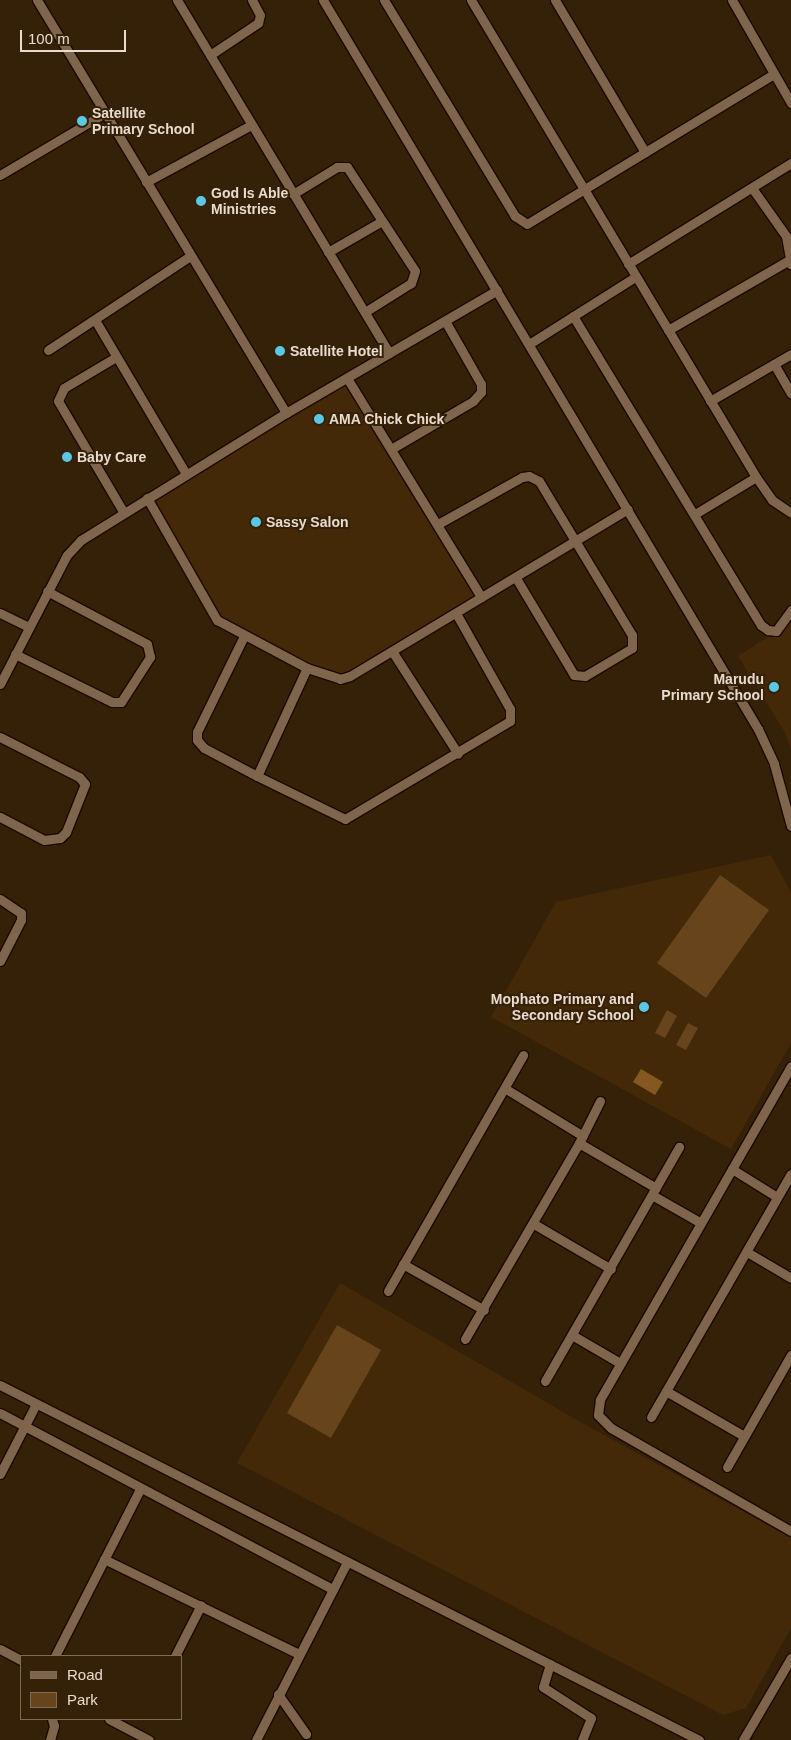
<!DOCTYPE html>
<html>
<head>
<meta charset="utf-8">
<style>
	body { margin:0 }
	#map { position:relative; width:791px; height:1740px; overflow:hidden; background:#352108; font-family:Arial,sans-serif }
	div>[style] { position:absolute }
	.built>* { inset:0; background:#432908 }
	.green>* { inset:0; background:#67441b }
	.water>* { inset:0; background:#865821 }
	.roads { filter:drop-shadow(1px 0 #1c0900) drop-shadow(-1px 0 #1c0900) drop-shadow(0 1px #1c0900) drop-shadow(0 -1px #1c0900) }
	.minor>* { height:9px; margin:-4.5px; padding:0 4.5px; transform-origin:4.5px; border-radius:4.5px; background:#7e654c }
	.dots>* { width:14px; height:14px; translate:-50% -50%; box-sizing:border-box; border:2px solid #352108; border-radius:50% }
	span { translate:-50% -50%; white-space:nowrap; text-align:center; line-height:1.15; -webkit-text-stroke:4px #352108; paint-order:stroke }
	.poi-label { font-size:14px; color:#e9dbcd; font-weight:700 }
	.left { translate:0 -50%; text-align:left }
	.right { translate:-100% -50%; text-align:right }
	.legend { position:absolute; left:20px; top:1655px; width:162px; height:65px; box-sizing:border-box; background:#352108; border:1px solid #7d6b57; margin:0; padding:6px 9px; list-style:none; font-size:15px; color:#e9dbcd }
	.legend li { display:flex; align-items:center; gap:10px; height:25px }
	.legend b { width:25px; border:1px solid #7d6b57 }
	.scale { position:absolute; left:20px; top:30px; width:106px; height:22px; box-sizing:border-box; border:2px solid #e9dbcd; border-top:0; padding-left:6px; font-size:15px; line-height:18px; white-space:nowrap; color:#e9dbcd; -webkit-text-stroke:4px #352108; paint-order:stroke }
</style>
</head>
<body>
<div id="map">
	<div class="built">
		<div style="clip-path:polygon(347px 378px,481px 597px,340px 679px,217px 620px,147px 498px)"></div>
		<div style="clip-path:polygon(791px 622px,791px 749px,785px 733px,738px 656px)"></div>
		<div style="clip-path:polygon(771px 855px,791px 893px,791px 1043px,731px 1149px,491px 1017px,556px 902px)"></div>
		<div style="clip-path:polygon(340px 1283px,577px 1420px,791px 1538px,791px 1628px,746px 1708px,723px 1715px,237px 1463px)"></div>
	</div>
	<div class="green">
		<div style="clip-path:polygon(720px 875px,769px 910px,706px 998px,657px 963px)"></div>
		<div style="clip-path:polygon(667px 1010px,677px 1016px,665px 1038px,655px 1033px)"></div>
		<div style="clip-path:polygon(688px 1023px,698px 1028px,686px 1050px,676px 1045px)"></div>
		<div style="clip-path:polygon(337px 1325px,381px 1350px,331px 1438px,287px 1413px)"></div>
	</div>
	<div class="water">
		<div style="clip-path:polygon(641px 1069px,663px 1082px,655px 1095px,633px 1082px)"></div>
	</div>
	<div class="roads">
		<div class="minor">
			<div style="left:37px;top:0;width:482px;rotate:58.9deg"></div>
			<div style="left:177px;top:0;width:412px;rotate:59deg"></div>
			<div style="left:323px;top:0;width:849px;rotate:59.18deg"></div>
			<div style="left:758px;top:729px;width:38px;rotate:65deg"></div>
			<div style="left:774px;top:764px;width:64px;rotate:74.7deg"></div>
			<div style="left:384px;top:0;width:253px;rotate:58.8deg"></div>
			<div style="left:515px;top:216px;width:14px;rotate:34deg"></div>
			<div style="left:527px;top:224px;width:289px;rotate:-31.3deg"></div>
			<div style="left:471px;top:0;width:556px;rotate:59.14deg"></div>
			<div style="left:756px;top:477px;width:28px;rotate:55deg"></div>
			<div style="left:772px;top:500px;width:23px;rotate:34deg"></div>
			<div style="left:555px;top:0;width:177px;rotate:59.4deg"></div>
			<div style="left:732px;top:0;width:119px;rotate:60.2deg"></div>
			<div style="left:210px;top:55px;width:58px;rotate:-33.7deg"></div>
			<div style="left:258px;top:23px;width:8px;rotate:-76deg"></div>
			<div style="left:260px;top:15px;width:17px;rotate:-118deg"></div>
			<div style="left:0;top:175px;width:122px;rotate:-30.6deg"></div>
			<div style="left:146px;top:182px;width:119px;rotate:-28.5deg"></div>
			<div style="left:752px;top:188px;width:59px;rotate:54.7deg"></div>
			<div style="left:786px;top:236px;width:29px;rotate:80deg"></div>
			<div style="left:293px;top:194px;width:52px;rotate:-31.5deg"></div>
			<div style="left:337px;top:167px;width:10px"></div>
			<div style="left:347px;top:167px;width:124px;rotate:56.8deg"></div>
			<div style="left:415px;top:271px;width:13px;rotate:108deg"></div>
			<div style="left:411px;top:283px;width:54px;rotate:147.8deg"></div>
			<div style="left:328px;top:252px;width:62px;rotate:-29.9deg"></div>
			<div style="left:628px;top:264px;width:192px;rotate:-31.8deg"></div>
			<div style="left:573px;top:316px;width:362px;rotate:58.7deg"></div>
			<div style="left:761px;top:625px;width:9px;rotate:36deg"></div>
			<div style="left:768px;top:630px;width:8px;rotate:7deg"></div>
			<div style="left:776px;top:631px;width:26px;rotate:-54deg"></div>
			<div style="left:95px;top:320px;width:179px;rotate:59.4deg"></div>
			<div style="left:668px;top:330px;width:140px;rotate:-30deg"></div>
			<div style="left:529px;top:344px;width:125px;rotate:-32.3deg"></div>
			<div style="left:48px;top:350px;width:170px;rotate:-33.5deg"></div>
			<div style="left:116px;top:357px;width:61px;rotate:149.2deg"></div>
			<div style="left:64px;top:388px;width:14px;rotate:115deg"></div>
			<div style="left:58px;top:401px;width:130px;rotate:59.5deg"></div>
			<div style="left:774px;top:364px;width:34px;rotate:60deg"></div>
			<div style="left:347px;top:378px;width:257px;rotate:58.5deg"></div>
			<div style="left:710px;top:401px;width:94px;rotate:-30.1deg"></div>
			<div style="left:391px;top:449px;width:95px;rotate:-30.3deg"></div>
			<div style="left:473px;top:401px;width:12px;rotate:-48deg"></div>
			<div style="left:481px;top:392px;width:8px;rotate:-90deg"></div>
			<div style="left:481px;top:384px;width:73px;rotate:-119.7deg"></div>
			<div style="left:147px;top:498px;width:141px;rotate:60.2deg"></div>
			<div style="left:217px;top:620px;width:102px;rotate:28.1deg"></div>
			<div style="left:307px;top:668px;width:35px;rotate:18deg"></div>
			<div style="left:340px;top:679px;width:10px;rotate:-17deg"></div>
			<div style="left:350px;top:676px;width:324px;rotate:-31deg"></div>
			<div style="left:695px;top:514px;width:71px;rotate:-31.2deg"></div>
			<div style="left:438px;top:524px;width:96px;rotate:-29.2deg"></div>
			<div style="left:522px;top:477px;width:7px;rotate:-8deg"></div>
			<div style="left:529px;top:476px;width:11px;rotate:27deg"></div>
			<div style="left:539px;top:481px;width:180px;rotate:58.9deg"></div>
			<div style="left:632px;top:635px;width:13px;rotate:90deg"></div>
			<div style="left:632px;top:648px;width:55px;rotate:149.2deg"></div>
			<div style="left:585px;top:676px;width:11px;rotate:-175deg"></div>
			<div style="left:574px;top:675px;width:113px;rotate:-120.9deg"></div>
			<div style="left:0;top:613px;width:32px;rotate:26deg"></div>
			<div style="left:244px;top:636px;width:107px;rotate:116.1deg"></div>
			<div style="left:197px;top:732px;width:8px;rotate:90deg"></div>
			<div style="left:197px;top:740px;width:11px;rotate:49deg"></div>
			<div style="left:204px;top:748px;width:60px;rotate:27.8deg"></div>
			<div style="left:257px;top:776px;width:98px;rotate:26deg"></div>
			<div style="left:345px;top:819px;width:192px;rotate:-30.7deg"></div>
			<div style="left:510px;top:721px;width:12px;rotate:-90deg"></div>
			<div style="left:510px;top:709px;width:110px;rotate:-119.4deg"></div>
			<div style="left:392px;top:651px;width:122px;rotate:57.3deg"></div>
			<div style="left:15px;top:654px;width:108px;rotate:26.3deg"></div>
			<div style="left:112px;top:702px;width:9px"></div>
			<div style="left:121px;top:702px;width:54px;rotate:-57.2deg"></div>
			<div style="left:150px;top:657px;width:13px;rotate:-103deg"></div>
			<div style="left:147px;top:644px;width:113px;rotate:-152.1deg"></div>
			<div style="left:0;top:684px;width:145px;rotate:-62.6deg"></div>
			<div style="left:67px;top:555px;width:21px;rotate:-47deg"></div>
			<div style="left:81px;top:540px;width:241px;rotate:-31.8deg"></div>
			<div style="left:286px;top:413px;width:244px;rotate:-30.2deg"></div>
			<div style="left:0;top:737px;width:89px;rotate:26.9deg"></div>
			<div style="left:79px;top:777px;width:9px;rotate:49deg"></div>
			<div style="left:85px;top:784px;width:52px;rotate:111.6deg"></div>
			<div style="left:66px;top:832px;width:8px;rotate:135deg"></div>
			<div style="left:60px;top:838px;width:16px;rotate:173deg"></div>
			<div style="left:44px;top:840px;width:50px;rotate:-152.4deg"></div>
			<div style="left:257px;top:776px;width:119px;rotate:-65.2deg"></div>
			<div style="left:0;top:899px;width:25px;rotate:34deg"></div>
			<div style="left:21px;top:913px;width:7px;rotate:90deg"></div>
			<div style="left:21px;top:920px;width:46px;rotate:117.1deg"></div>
			<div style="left:791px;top:1066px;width:385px;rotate:119.8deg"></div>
			<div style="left:600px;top:1400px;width:15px;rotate:98deg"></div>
			<div style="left:598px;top:1415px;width:18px;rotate:45deg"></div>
			<div style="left:611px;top:1428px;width:207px;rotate:29.8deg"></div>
			<div style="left:506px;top:1089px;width:90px;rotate:31.4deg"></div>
			<div style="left:579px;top:1143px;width:89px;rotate:30.3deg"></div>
			<div style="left:732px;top:1169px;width:53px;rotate:31.9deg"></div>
			<div style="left:652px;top:1195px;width:56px;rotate:29.7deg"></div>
			<div style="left:534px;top:1224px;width:89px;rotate:30.3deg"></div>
			<div style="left:747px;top:1252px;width:51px;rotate:30.6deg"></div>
			<div style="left:403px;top:1264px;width:93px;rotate:29.6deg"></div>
			<div style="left:388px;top:1291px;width:272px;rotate:-60.2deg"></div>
			<div style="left:572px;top:1335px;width:56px;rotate:30.3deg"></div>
			<div style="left:465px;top:1339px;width:227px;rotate:-59.8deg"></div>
			<div style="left:579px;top:1143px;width:47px;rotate:-63.4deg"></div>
			<div style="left:545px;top:1381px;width:270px;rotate:-60.2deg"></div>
			<div style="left:0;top:1385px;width:784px;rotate:26.92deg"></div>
			<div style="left:666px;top:1391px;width:90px;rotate:30deg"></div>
			<div style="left:0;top:1413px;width:377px;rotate:27.9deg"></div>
			<div style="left:651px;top:1417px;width:280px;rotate:-60.1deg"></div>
			<div style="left:727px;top:1467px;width:129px;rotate:-60.3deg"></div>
			<div style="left:0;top:1474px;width:79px;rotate:-62.8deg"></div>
			<div style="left:104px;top:1559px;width:217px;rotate:26deg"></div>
			<div style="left:0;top:1649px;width:24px;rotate:28deg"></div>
			<div style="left:55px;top:1656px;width:187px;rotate:-63deg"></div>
			<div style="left:175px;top:1656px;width:57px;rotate:-63deg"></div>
			<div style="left:550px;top:1664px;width:24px;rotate:107deg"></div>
			<div style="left:543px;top:1687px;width:57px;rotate:32.9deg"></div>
			<div style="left:591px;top:1718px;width:24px;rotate:112deg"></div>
			<div style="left:278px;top:1694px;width:49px;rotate:55deg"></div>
			<div style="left:109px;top:1719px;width:45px;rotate:27.7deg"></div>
			<div style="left:50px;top:1740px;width:15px;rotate:-74deg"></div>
			<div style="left:54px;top:1726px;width:7px;rotate:-106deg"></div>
			<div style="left:256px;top:1740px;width:200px;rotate:-62.9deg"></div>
			<div style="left:743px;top:1740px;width:95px;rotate:-59.7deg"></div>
		</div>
	</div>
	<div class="dots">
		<div style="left:82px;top:121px;background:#5ac8e5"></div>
		<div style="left:201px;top:201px;background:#5ac8e5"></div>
		<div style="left:280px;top:351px;background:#5ac8e5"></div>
		<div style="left:319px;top:419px;background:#5ac8e5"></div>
		<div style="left:67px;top:457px;background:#5ac8e5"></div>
		<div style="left:256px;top:522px;background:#5ac8e5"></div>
		<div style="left:774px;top:687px;background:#5ac8e5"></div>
		<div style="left:644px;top:1007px;background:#5ac8e5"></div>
	</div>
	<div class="poi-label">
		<span class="left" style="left:92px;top:121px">Satellite<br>Primary School</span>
		<span class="left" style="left:211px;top:201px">God Is Able<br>Ministries</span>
		<span class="left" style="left:290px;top:351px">Satellite Hotel</span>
		<span class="left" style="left:329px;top:419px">AMA Chick Chick</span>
		<span class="left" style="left:77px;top:457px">Baby Care</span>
		<span class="left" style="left:266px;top:522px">Sassy Salon</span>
		<span class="right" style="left:764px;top:687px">Marudu<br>Primary School</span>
		<span class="right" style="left:634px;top:1007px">Mophato Primary and<br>Secondary School</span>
	</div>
	<ul class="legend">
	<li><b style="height:6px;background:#7e654c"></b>Road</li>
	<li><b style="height:14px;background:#67441b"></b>Park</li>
	</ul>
	<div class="scale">100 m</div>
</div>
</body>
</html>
